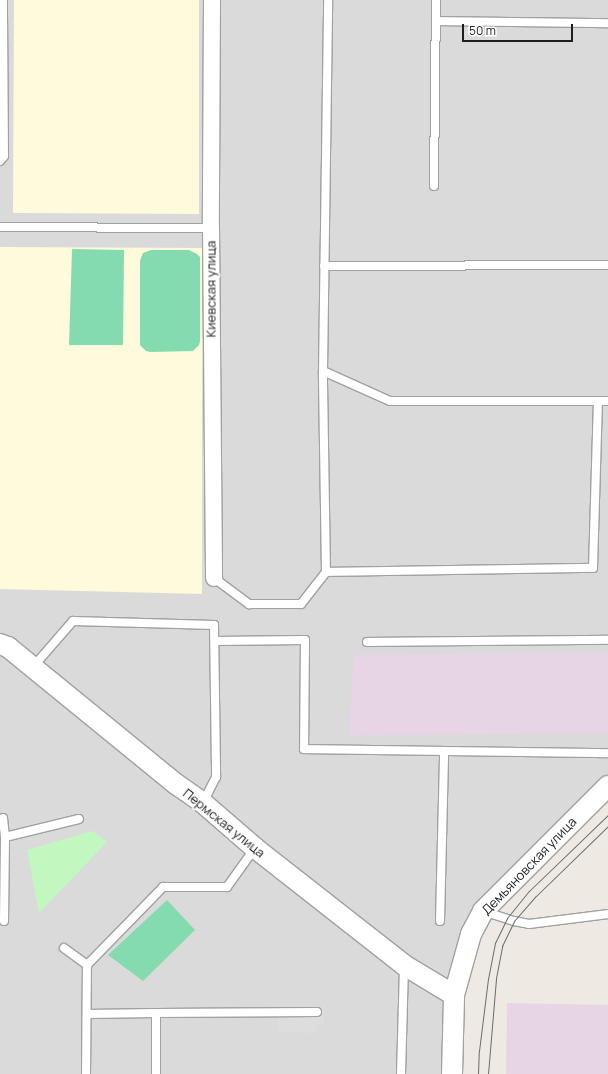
<!DOCTYPE html>
<html>
<head>
<meta charset="utf-8">
<style>
	body { margin:0 }
	#map { position:relative; width:608px; height:1074px; overflow:hidden; background:#eee9e3; font-family:Manrope,sans-serif }
	div>[style] { position:absolute }
	.residential>* { inset:0; background:#dbdada }
	.industrial>* { inset:0; background:#e7d5e6 }
	.education>* { inset:0; background:#fefadc }
	.park>* { inset:0; background:#c2f8c0 }
	.pitch>* { inset:0; background:#83dbaf }
	.parking>* { inset:0; background:#ddd }
	.roads { filter:drop-shadow(1px 0 #a1a1a1) drop-shadow(-1px 0 #a1a1a1) drop-shadow(0 1px #a1a1a1) drop-shadow(0 -1px #a1a1a1) }
	.service>* { height:8px; margin:-4px; padding:0 4px; transform-origin:4px; border-radius:4px; background:#fff }
	.minor>* { height:16px; margin:-8px; padding:0 8px; transform-origin:8px; border-radius:8px; background:#fff }
	.tertiary>* { height:20px; margin:-10px; padding:0 10px; transform-origin:10px; border-radius:10px; background:#fff }
	.tram>* { height:1px; margin:-0.5px; padding:0 0.5px; transform-origin:0.5px; border-radius:0.5px; background:#6b6b6b }
	span { translate:-50% -50%; white-space:nowrap; text-align:center; line-height:1.15; -webkit-text-stroke:3px #fff; paint-order:stroke }
	.street-label { font-size:13px; color:#1d1d1d }
	.scale { position:absolute; left:462px; top:24px; width:111px; height:18px; box-sizing:border-box; border:2px solid #1d1d1d; border-top:0; padding-left:5px; font-size:12px; line-height:14px; white-space:nowrap; color:#1d1d1d; -webkit-text-stroke:3px #fff; paint-order:stroke }
</style>
</head>
<body>
<div id="map">
	<div class="residential">
		<div style="clip-path:polygon(0 0,608px 0,608px 786px,471px 934px,452px 1074px,0 1074px)"></div>
	</div>
	<div class="industrial">
		<div style="clip-path:polygon(608px 652px,608px 733px,349px 735px,354px 655px)"></div>
		<div style="clip-path:polygon(507px 1003px,608px 1005px,608px 1074px,506px 1074px)"></div>
	</div>
	<div class="education">
		<div style="clip-path:polygon(14px 0,199px 0,199px 214px,13px 213px)"></div>
		<div style="clip-path:polygon(0 247px,202px 248px,202px 594px,0 589px)"></div>
	</div>
	<div class="park">
		<div style="clip-path:polygon(92px 831px,107px 842px,39px 913px,27px 850px)"></div>
	</div>
	<div class="pitch">
		<div style="clip-path:polygon(72px 249px,124px 250px,123px 345px,69px 345px)"></div>
		<div style="clip-path:polygon(151px 250px,189px 250px,197px 254px,200px 257px,200px 341px,199px 345px,193px 351px,150px 352px,146px 351px,140px 345px,140px 261px,143px 253px)"></div>
		<div style="clip-path:polygon(167px 900px,195px 930px,143px 981px,108px 955px)"></div>
	</div>
	<div class="parking">
		<div style="clip-path:polygon(278px 1007px,324px 1007px,324px 1024px,316px 1024px,316px 1033px,278px 1032px)"></div>
	</div>
	<div class="roads">
		<div class="service">
			<div style="left:436px;top:21px;width:172px;rotate:0.7deg"></div>
			<div style="left:0;top:161px;width:6px;rotate:-51deg"></div>
			<div style="left:4px;top:156px;width:156px;rotate:-90.4deg"></div>
			<div style="left:434px;top:186px;width:186px;rotate:-89.4deg"></div>
			<div style="left:0;top:227px;width:211px;rotate:0.3deg"></div>
			<div style="left:324px;top:266px;width:284px;rotate:-0.2deg"></div>
			<div style="left:323px;top:371px;width:73px;rotate:24.1deg"></div>
			<div style="left:390px;top:401px;width:218px"></div>
			<div style="left:326px;top:572px;width:267px;rotate:-0.9deg"></div>
			<div style="left:593px;top:568px;width:167px;rotate:-88.3deg"></div>
			<div style="left:214px;top:578px;width:44px;rotate:36.6deg"></div>
			<div style="left:249px;top:604px;width:52px"></div>
			<div style="left:301px;top:604px;width:41px;rotate:-52deg"></div>
			<div style="left:326px;top:572px;width:201px;rotate:-90.9deg"></div>
			<div style="left:323px;top:371px;width:371px;rotate:-89.2deg"></div>
			<div style="left:215px;top:641px;width:90px;rotate:-0.6deg"></div>
			<div style="left:305px;top:640px;width:109px;rotate:90.5deg"></div>
			<div style="left:304px;top:749px;width:304px;rotate:0.8deg"></div>
			<div style="left:367px;top:642px;width:241px;rotate:-0.5deg"></div>
			<div style="left:33px;top:667px;width:61px;rotate:-49deg"></div>
			<div style="left:73px;top:621px;width:141px;rotate:1.6deg"></div>
			<div style="left:214px;top:625px;width:152px;rotate:89.2deg"></div>
			<div style="left:216px;top:777px;width:29px;rotate:117deg"></div>
			<div style="left:3px;top:818px;width:19px;rotate:84deg"></div>
			<div style="left:483px;top:911px;width:33px;rotate:18deg"></div>
			<div style="left:514px;top:921px;width:15px;rotate:11deg"></div>
			<div style="left:529px;top:924px;width:80px;rotate:-7.2deg"></div>
			<div style="left:4px;top:921px;width:84px;rotate:-89.3deg"></div>
			<div style="left:5px;top:837px;width:76px;rotate:-13.7deg"></div>
			<div style="left:440px;top:921px;width:169px;rotate:-88.6deg"></div>
			<div style="left:64px;top:948px;width:29px;rotate:36deg"></div>
			<div style="left:156px;top:1013px;width:161px;rotate:-0.4deg"></div>
			<div style="left:87px;top:1014px;width:69px;rotate:-0.8deg"></div>
			<div style="left:156px;top:1013px;width:61px;rotate:90deg"></div>
			<div style="left:86px;top:1074px;width:109px;rotate:-89.5deg"></div>
			<div style="left:87px;top:965px;width:109px;rotate:-45.7deg"></div>
			<div style="left:163px;top:887px;width:64px"></div>
			<div style="left:227px;top:887px;width:48px;rotate:-54.3deg"></div>
			<div style="left:401px;top:1074px;width:108px;rotate:-88.4deg"></div>
		</div>
		<div class="minor">
			<div style="left:212px;top:0;width:228px;rotate:90.3deg"></div>
			<div style="left:211px;top:228px;width:350px;rotate:89.5deg"></div>
		</div>
		<div class="tertiary">
			<div style="left:0;top:644px;width:9px;rotate:21deg"></div>
			<div style="left:8px;top:647px;width:217px;rotate:39.2deg"></div>
			<div style="left:176px;top:784px;width:33px;rotate:35deg"></div>
			<div style="left:203px;top:803px;width:69px;rotate:40.9deg"></div>
			<div style="left:255px;top:848px;width:189px;rotate:38.1deg"></div>
			<div style="left:404px;top:965px;width:58px;rotate:31deg"></div>
			<div style="left:452px;top:1074px;width:79px;rotate:-88.5deg"></div>
			<div style="left:454px;top:995px;width:63px;rotate:-74.4deg"></div>
			<div style="left:471px;top:934px;width:26px;rotate:-62deg"></div>
			<div style="left:483px;top:911px;width:177px;rotate:-45deg"></div>
		</div>
	</div>
	<div class="tram">
		<div style="left:478px;top:1074px;width:23px;rotate:-88deg"></div>
		<div style="left:479px;top:1051px;width:73px;rotate:-82.9deg"></div>
		<div style="left:488px;top:979px;width:37px;rotate:-79deg"></div>
		<div style="left:495px;top:943px;width:28px;rotate:-64deg"></div>
		<div style="left:507px;top:918px;width:35px;rotate:-51deg"></div>
		<div style="left:529px;top:891px;width:110px;rotate:-43.9deg"></div>
		<div style="left:488px;top:1074px;width:96px;rotate:-85.2deg"></div>
		<div style="left:496px;top:978px;width:33px;rotate:-79deg"></div>
		<div style="left:502px;top:946px;width:28px;rotate:-64deg"></div>
		<div style="left:514px;top:921px;width:33px;rotate:-49deg"></div>
		<div style="left:536px;top:896px;width:100px;rotate:-44.2deg"></div>
	</div>
	<div class="street-label">
		<span style="left:211px;top:289px;rotate:-90deg">Киевская улица</span>
		<span style="left:224px;top:823px;rotate:39deg">Пермская улица</span>
		<span style="left:529px;top:866px;rotate:-46deg">Демьяновская улица</span>
	</div>
	<div class="scale">50 m</div>
</div>
</body>
</html>
